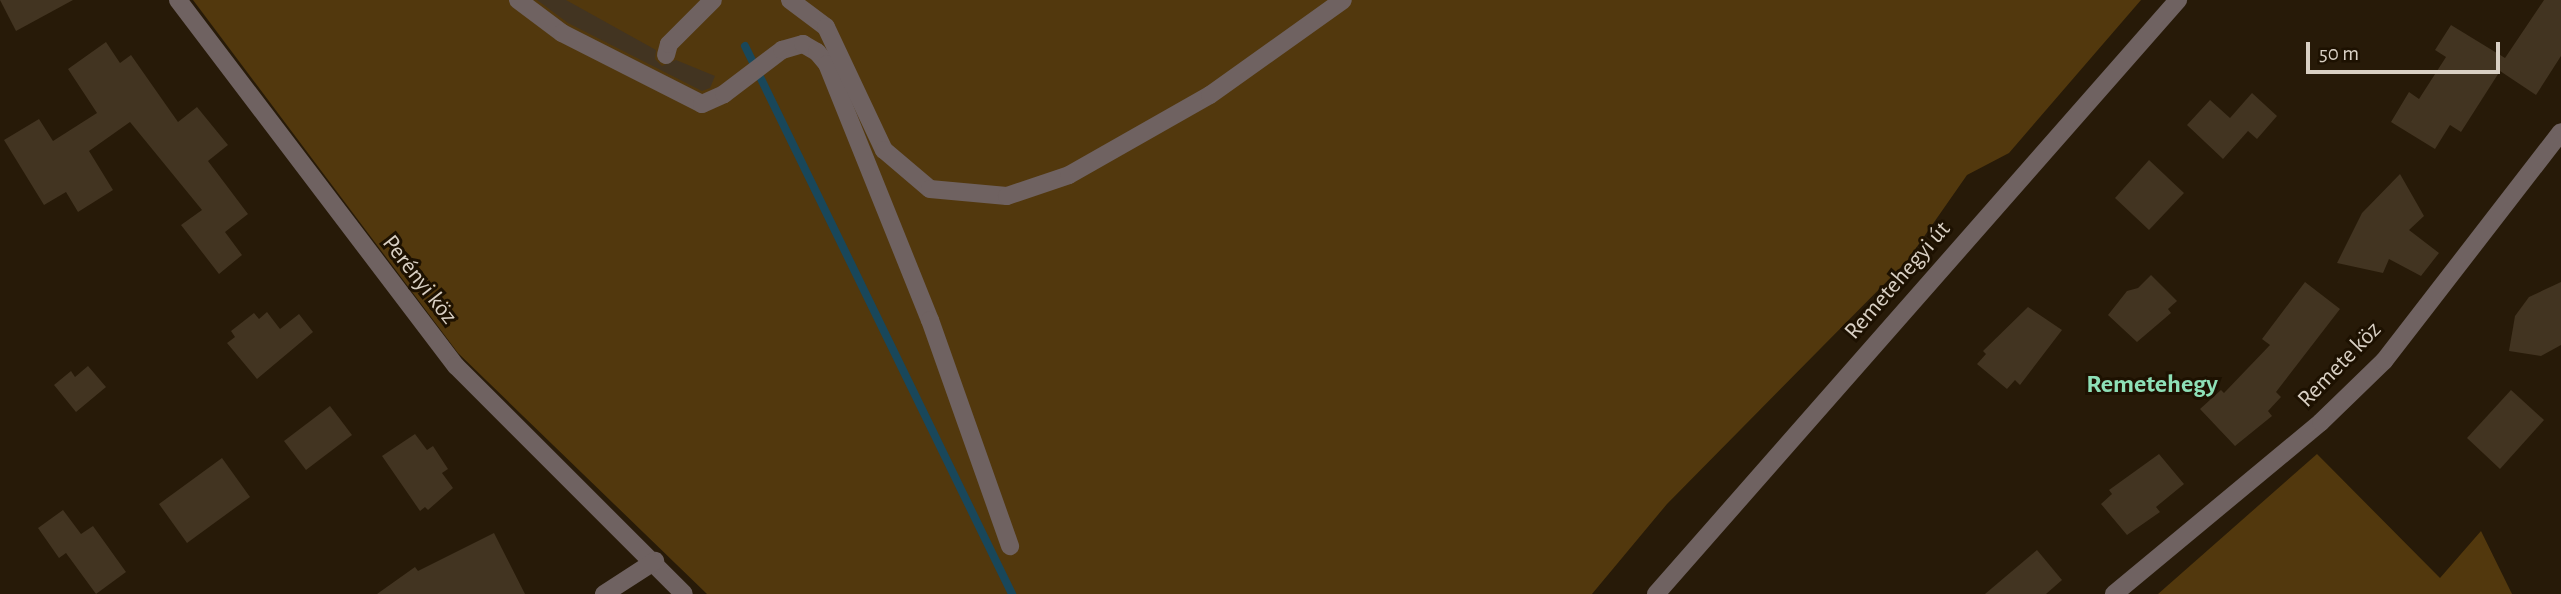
<!DOCTYPE html>
<html>
<head>
<meta charset="utf-8">
<style>
	body { margin:0 }
	#map { position:relative; width:2561px; height:594px; overflow:hidden; background:#271a08; font-family:"Alegreya Sans",sans-serif }
	div>[style] { position:absolute }
	.green>* { inset:0; background:#52380d }
	.stream>* { height:8px; margin:-4px; padding:0 4px; transform-origin:4px; border-radius:4px; background:#19475a }
	.building>* { inset:0; background:#423421 }
	.minor>* { height:18px; margin:-9px; padding:0 9px; transform-origin:9px; border-radius:9px; background:#6f6261 }
	span { translate:-50% -50%; white-space:nowrap; text-align:center; line-height:1.15; -webkit-text-stroke:6px #1d1101; paint-order:stroke }
	.street-label { font-size:24px; color:#d9d0c4 }
	.neighbourhood-label { font-size:26px; color:#8ee0b7; font-weight:700 }
	.scale { position:absolute; left:2306px; top:42px; width:194px; height:32px; box-sizing:border-box; border:4px solid #d9d0c4; border-top:0; padding-left:9px; font-size:21px; line-height:24px; white-space:nowrap; color:#d9d0c4; -webkit-text-stroke:5px #1d1101; paint-order:stroke }
</style>
</head>
<body>
<div id="map">
	<div class="green">
		<div style="clip-path:polygon(193px 0,2141px 0,2009px 153px,1967px 175px,1907px 261px,1667px 504px,1592px 594px,707px 594px,458px 353px)"></div>
		<div style="clip-path:polygon(2317px 454px,2440px 578px,2481px 531px,2512px 594px,2158px 594px)"></div>
	</div>
	<div class="stream">
		<div style="left:745px;top:46px;width:610px;rotate:64.02deg"></div>
	</div>
	<div class="building">
		<div style="clip-path:polygon(0 0,73px 0,16px 31px)"></div>
		<div style="clip-path:polygon(537px 0,566px 0,656px 50px,655px 59px,662px 66px,676px 60px,715px 76px,710px 88px,702px 91px,568px 23px)"></div>
		<div style="clip-path:polygon(2544px 0,2561px 0,2561px 56px,2536px 95px,2500px 71px,2461px 132px,2450px 125px,2435px 149px,2391px 122px,2409px 92px,2419px 99px,2446px 57px,2435px 50px,2451px 25px,2505px 58px)"></div>
		<div style="clip-path:polygon(106px 42px,120px 63px,131px 55px,178px 122px,197px 107px,228px 145px,208px 161px,248px 214px,225px 232px,242px 255px,219px 274px,181px 225px,202px 210px,130px 122px,89px 151px,113px 190px,78px 212px,66px 192px,44px 205px,4px 140px,39px 119px,53px 141px,97px 113px,68px 69px)"></div>
		<div style="clip-path:polygon(2252px 93px,2277px 116px,2257px 139px,2248px 131px,2223px 159px,2187px 125px,2210px 100px,2230px 118px)"></div>
		<div style="clip-path:polygon(2149px 160px,2184px 193px,2149px 230px,2115px 198px)"></div>
		<div style="clip-path:polygon(2400px 174px,2424px 216px,2409px 230px,2439px 253px,2421px 276px,2389px 259px,2383px 273px,2337px 263px,2362px 213px)"></div>
		<div style="clip-path:polygon(2151px 275px,2177px 301px,2168px 309px,2171px 313px,2137px 342px,2108px 315px,2127px 291px,2138px 288px)"></div>
		<div style="clip-path:polygon(2305px 282px,2340px 309px,2276px 392px,2281px 397px,2268px 411px,2272px 416px,2235px 446px,2200px 409px,2221px 390px,2224px 393px,2270px 345px,2262px 339px)"></div>
		<div style="clip-path:polygon(2561px 282px,2561px 345px,2541px 356px,2509px 351px,2515px 316px,2529px 297px)"></div>
		<div style="clip-path:polygon(2028px 307px,2062px 330px,2020px 385px,2015px 380px,2007px 389px,1977px 364px,1986px 354px,1983px 351px)"></div>
		<div style="clip-path:polygon(267px 312px,280px 329px,299px 314px,313px 332px,257px 379px,227px 343px,235px 337px,231px 331px,254px 313px,259px 319px)"></div>
		<div style="clip-path:polygon(88px 366px,106px 387px,76px 412px,54px 385px,71px 371px,75px 377px)"></div>
		<div style="clip-path:polygon(2511px 390px,2544px 420px,2500px 469px,2467px 438px)"></div>
		<div style="clip-path:polygon(330px 406px,352px 435px,306px 470px,284px 441px)"></div>
		<div style="clip-path:polygon(415px 434px,427px 450px,433px 446px,448px 469px,442px 473px,453px 488px,428px 510px,425px 507px,420px 511px,382px 456px)"></div>
		<div style="clip-path:polygon(2159px 454px,2184px 484px,2156px 507px,2160px 512px,2127px 535px,2101px 504px,2112px 494px,2109px 490px)"></div>
		<div style="clip-path:polygon(222px 458px,250px 497px,187px 543px,159px 504px)"></div>
		<div style="clip-path:polygon(63px 510px,81px 534px,93px 526px,126px 572px,96px 594px,66px 553px,59px 558px,38px 528px)"></div>
		<div style="clip-path:polygon(494px 533px,525px 594px,377px 594px,415px 567px,418px 571px)"></div>
		<div style="clip-path:polygon(2037px 550px,2062px 580px,2046px 594px,1985px 594px)"></div>
	</div>
	<div class="minor">
		<div style="left:178px;top:0;width:460px;rotate:52.8deg"></div>
		<div style="left:456px;top:366px;width:322px;rotate:45deg"></div>
		<div style="left:518px;top:0;width:55px;rotate:36.9deg"></div>
		<div style="left:562px;top:33px;width:157px;rotate:26.9deg"></div>
		<div style="left:702px;top:104px;width:24px;rotate:-24deg"></div>
		<div style="left:724px;top:94px;width:73px;rotate:-37.2deg"></div>
		<div style="left:782px;top:50px;width:22px;rotate:-16deg"></div>
		<div style="left:803px;top:44px;width:16px;rotate:30deg"></div>
		<div style="left:817px;top:52px;width:16px;rotate:50deg"></div>
		<div style="left:827px;top:64px;width:276px;rotate:68.1deg"></div>
		<div style="left:930px;top:320px;width:240px;rotate:70.5deg"></div>
		<div style="left:790px;top:0;width:45px;rotate:36.9deg"></div>
		<div style="left:826px;top:27px;width:136px;rotate:64.8deg"></div>
		<div style="left:884px;top:150px;width:60px;rotate:40.3deg"></div>
		<div style="left:930px;top:189px;width:77px;rotate:5.2deg"></div>
		<div style="left:1007px;top:196px;width:65px;rotate:-18.7deg"></div>
		<div style="left:1069px;top:175px;width:162px;rotate:-29.6deg"></div>
		<div style="left:1210px;top:95px;width:163px;rotate:-35.5deg"></div>
		<div style="left:666px;top:55px;width:11px;rotate:-75deg"></div>
		<div style="left:669px;top:44px;width:62px;rotate:-45deg"></div>
		<div style="left:604px;top:594px;width:61px;rotate:-32.9deg"></div>
		<div style="left:1656px;top:594px;width:791px;rotate:-48.69deg"></div>
		<div style="left:2114px;top:594px;width:269px;rotate:-39.7deg"></div>
		<div style="left:2321px;top:422px;width:88px;rotate:-44.1deg"></div>
		<div style="left:2384px;top:361px;width:289px;rotate:-52.3deg"></div>
	</div>
	<div class="street-label">
		<span style="left:419px;top:280px;rotate:52deg">Perényi köz</span>
		<span style="left:1898px;top:281px;rotate:-49deg">Remetehegyi út</span>
		<span style="left:2340px;top:365px;rotate:-46deg">Remete köz</span>
	</div>
	<div class="neighbourhood-label">
		<span style="left:2152px;top:385px">Remetehegy</span>
	</div>
	<div class="scale">50 m</div>
</div>
</body>
</html>
